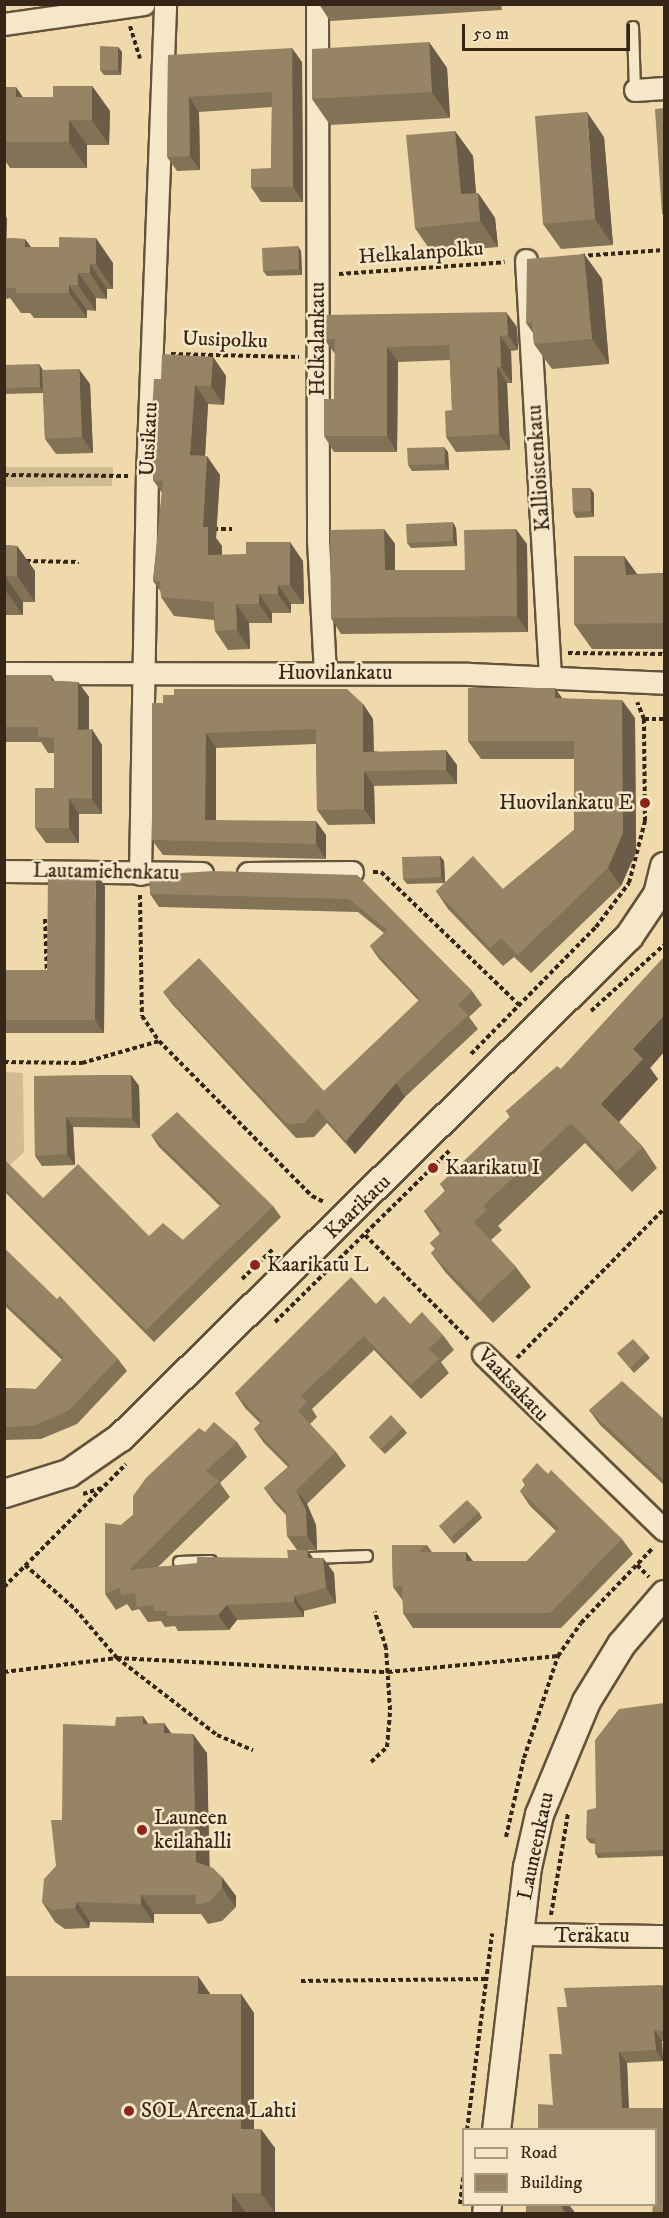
<!DOCTYPE html>
<html>
<head>
<meta charset="utf-8">
<style>
	body { margin:0 }
	#map { position:relative; width:669px; height:2218px; overflow:hidden; background:#f0daab; font-family:"IM FELL DW Pica",serif }
	div>[style] { position:absolute }
	.green>* { inset:0; background:#d0bb92 }
	.path>* { height:4px; margin-top:-2px; transform-origin:0; background:repeating-linear-gradient(90deg,#362617 0 4.5px,transparent 0 7.5px) }
	.roads { filter:drop-shadow(2px 0 #64533c) drop-shadow(-2px 0 #64533c) drop-shadow(0 2px #64533c) drop-shadow(0 -2px #64533c) }
	.service>* { height:10px; margin:-5px; padding:0 5px; transform-origin:5px; border-radius:5px; background:#f5e7c8 }
	.minor>* { height:21px; margin:-10.5px; padding:0 10.5px; transform-origin:10.5px; border-radius:10.5px; background:#f5e7c8 }
	.tertiary>* { height:27px; margin:-13.5px; padding:0 13.5px; transform-origin:13.5px; border-radius:13.5px; background:#f5e7c8 }
	.wall>* { inset:0; background:#827256 }
	.shaded-wall>* { inset:0; background:#6a5c46 }
	.building>* { inset:0; background:#978464 }
	.dots>* { width:16px; height:16px; translate:-50% -50%; box-sizing:border-box; border:3px solid #f5e7c8; border-radius:50% }
	span { translate:-50% -50%; white-space:nowrap; text-align:center; line-height:1.15; -webkit-text-stroke:5px #f5e7c8; paint-order:stroke }
	.street-label { font-size:21px; color:#362617 }
	.poi-label { font-size:21px; color:#362617 }
	.right { translate:-100% -50%; text-align:right }
	.left { translate:0 -50%; text-align:left }
	.frame { position:absolute; inset:0; border:6px solid #362617; pointer-events:none }
	.legend { position:absolute; left:462px; top:2128px; width:195px; height:78px; box-sizing:border-box; background:#f5e7c8; border:2px solid #a99a81; margin:0; padding:8px 10px; list-style:none; font-size:18px; color:#362617 }
	.legend li { display:flex; align-items:center; gap:12px; height:30px }
	.legend b { width:30px; border:2px solid #a99a81 }
	.scale { position:absolute; left:462px; top:24px; width:168px; height:27px; box-sizing:border-box; border:3px solid #362617; border-top:0; padding-left:8px; font-size:18px; line-height:21px; white-space:nowrap; color:#362617; -webkit-text-stroke:4px #f5e7c8; paint-order:stroke }
</style>
</head>
<body>
<div id="map">
	<div class="green">
		<div style="clip-path:polygon(4px 467px,113px 467px,112px 486px,5px 487px)"></div>
		<div style="clip-path:polygon(5px 1072px,23px 1073px,24px 1152px,5px 1170px)"></div>
	</div>
	<div class="path">
		<div style="left:130px;top:26px;width:34px;rotate:73deg"></div>
		<div style="left:581px;top:256px;width:83px;rotate:-4.1deg"></div>
		<div style="left:339px;top:274px;width:166px;rotate:-4.1deg"></div>
		<div style="left:171px;top:354px;width:128px;rotate:1.3deg"></div>
		<div style="left:4px;top:475px;width:124px;rotate:0.5deg"></div>
		<div style="left:214px;top:529px;width:18px"></div>
		<div style="left:26px;top:561px;width:53px;rotate:1.1deg"></div>
		<div style="left:568px;top:653px;width:96px;rotate:0.6deg"></div>
		<div style="left:644px;top:719px;width:20px"></div>
		<div style="left:373px;top:872px;width:8px"></div>
		<div style="left:381px;top:872px;width:192px;rotate:43.9deg"></div>
		<div style="left:140px;top:895px;width:121px;rotate:89.1deg"></div>
		<div style="left:142px;top:1016px;width:30px;rotate:56deg"></div>
		<div style="left:159px;top:1041px;width:218px;rotate:45.4deg"></div>
		<div style="left:312px;top:1196px;width:13px;rotate:27deg"></div>
		<div style="left:45px;top:919px;width:56px;rotate:88deg"></div>
		<div style="left:591px;top:1011px;width:98px;rotate:-42.1deg"></div>
		<div style="left:471px;top:1054px;width:178px;rotate:-45.5deg"></div>
		<div style="left:596px;top:927px;width:55px;rotate:-53.1deg"></div>
		<div style="left:629px;top:883px;width:64px;rotate:-75.5deg"></div>
		<div style="left:645px;top:821px;width:102px;rotate:-90.6deg"></div>
		<div style="left:644px;top:719px;width:18px;rotate:-112deg"></div>
		<div style="left:4px;top:1062px;width:78px;rotate:0.7deg"></div>
		<div style="left:82px;top:1063px;width:80px;rotate:-15.9deg"></div>
		<div style="left:365px;top:1235px;width:148px;rotate:45.3deg"></div>
		<div style="left:242px;top:1279px;width:43px;rotate:-44.1deg"></div>
		<div style="left:275px;top:1322px;width:244px;rotate:-44.5deg"></div>
		<div style="left:517px;top:1358px;width:209px;rotate:-45.4deg"></div>
		<div style="left:83px;top:1494px;width:19px;rotate:-18deg"></div>
		<div style="left:25px;top:1565px;width:67px;rotate:41.3deg"></div>
		<div style="left:75px;top:1609px;width:65px;rotate:49.4deg"></div>
		<div style="left:117px;top:1658px;width:126px;rotate:37.6deg"></div>
		<div style="left:217px;top:1735px;width:39px;rotate:23deg"></div>
		<div style="left:637px;top:1565px;width:17px;rotate:45deg"></div>
		<div style="left:4px;top:1587px;width:173px;rotate:-45.2deg"></div>
		<div style="left:4px;top:1672px;width:114px;rotate:-7.1deg"></div>
		<div style="left:117px;top:1658px;width:271px;rotate:3deg"></div>
		<div style="left:388px;top:1672px;width:171px;rotate:-5.4deg"></div>
		<div style="left:371px;top:1762px;width:22px;rotate:-43deg"></div>
		<div style="left:387px;top:1747px;width:37px;rotate:-85deg"></div>
		<div style="left:390px;top:1710px;width:62px;rotate:-93.7deg"></div>
		<div style="left:386px;top:1648px;width:38px;rotate:-107deg"></div>
		<div style="left:506px;top:1837px;width:81px;rotate:-77.2deg"></div>
		<div style="left:524px;top:1758px;width:108px;rotate:-71.6deg"></div>
		<div style="left:558px;top:1656px;width:40px;rotate:-55.1deg"></div>
		<div style="left:581px;top:1623px;width:105px;rotate:-46.2deg"></div>
		<div style="left:551px;top:1915px;width:103px;rotate:-80.5deg"></div>
		<div style="left:301px;top:1981px;width:184px;rotate:-0.6deg"></div>
		<div style="left:467px;top:2130px;width:198px;rotate:-82.7deg"></div>
		<div style="left:460px;top:2204px;width:35px;rotate:-83deg"></div>
	</div>
	<div class="roads">
		<div class="service">
			<div style="left:633px;top:27px;width:63px;rotate:88.2deg"></div>
			<div style="left:310px;top:1558px;width:57px;rotate:-2deg"></div>
			<div style="left:179px;top:1562px;width:32px;rotate:-2deg"></div>
		</div>
		<div class="minor">
			<div style="left:317px;top:4px;width:536px;rotate:89.89deg"></div>
			<div style="left:318px;top:540px;width:133px;rotate:87deg"></div>
			<div style="left:4px;top:24px;width:141px;rotate:-8.1deg"></div>
			<div style="left:635px;top:90px;width:29px;rotate:-4deg"></div>
			<div style="left:526px;top:260px;width:418px;rotate:86.7deg"></div>
			<div style="left:4px;top:673px;width:465px;rotate:0.1deg"></div>
			<div style="left:469px;top:674px;width:195px;rotate:2.6deg"></div>
			<div style="left:4px;top:871px;width:198px;rotate:0.6deg"></div>
			<div style="left:248px;top:873px;width:104px;rotate:-0.6deg"></div>
			<div style="left:140px;top:874px;width:398px;rotate:-89deg"></div>
			<div style="left:147px;top:476px;width:472px;rotate:-87.8deg"></div>
			<div style="left:483px;top:1354px;width:252px;rotate:44.2deg"></div>
			<div style="left:519px;top:1934px;width:145px;rotate:0.8deg"></div>
		</div>
		<div class="tertiary">
			<div style="left:4px;top:1493px;width:67px;rotate:-17.4deg"></div>
			<div style="left:68px;top:1473px;width:63px;rotate:-34.7deg"></div>
			<div style="left:120px;top:1437px;width:713px;rotate:-44.55deg"></div>
			<div style="left:628px;top:937px;width:52px;rotate:-56deg"></div>
			<div style="left:657px;top:894px;width:29px;rotate:-76deg"></div>
			<div style="left:496px;top:2130px;width:265px;rotate:-83.3deg"></div>
			<div style="left:527px;top:1867px;width:54px;rotate:-77.2deg"></div>
			<div style="left:539px;top:1814px;width:122px;rotate:-67.4deg"></div>
			<div style="left:586px;top:1701px;width:67px;rotate:-58.4deg"></div>
			<div style="left:621px;top:1644px;width:66px;rotate:-49.3deg"></div>
			<div style="left:486px;top:2214px;width:10px;rotate:-84deg"></div>
		</div>
	</div>
	<div class="wall">
		<div style="clip-path:polygon(319px 4px,501px 4px,502px 10px,330px 21px)"></div>
		<div style="clip-path:polygon(429px 42px,447px 68px,450px 118px,330px 125px,312px 99px)"></div>
		<div style="clip-path:polygon(118px 47px,122px 52px,121px 75px,104px 75px,100px 70px)"></div>
		<div style="clip-path:polygon(168px 55px,302px 62px,303px 202px,261px 202px,251px 187px,271px 168px,272px 107px,199px 112px,200px 170px,177px 171px,167px 157px)"></div>
		<div style="clip-path:polygon(92px 86px,110px 111px,109px 145px,87px 145px,87px 168px,10px 168px,4px 159px,4px 87px,23px 97px,53px 97px)"></div>
		<div style="clip-path:polygon(455px 131px,473px 156px,476px 193px,478px 193px,495px 218px,498px 247px,432px 253px,415px 228px)"></div>
		<div style="clip-path:polygon(604px 137px,613px 245px,561px 249px,543px 224px)"></div>
		<div style="clip-path:polygon(4px 215px,7px 218px,6px 238px,25px 239px,31px 247px,113px 263px,113px 289px,107px 289px,107px 299px,96px 298px,96px 311px,87px 310px,87px 318px,34px 318px,30px 313px,21px 313px,10px 298px,7px 299px,4px 295px)"></div>
		<div style="clip-path:polygon(301px 251px,302px 275px,267px 276px,263px 271px)"></div>
		<div style="clip-path:polygon(584px 254px,602px 279px,609px 364px,552px 369px,534px 344px,533px 333px,526px 323px)"></div>
		<div style="clip-path:polygon(517px 327px,518px 350px,511px 351px,512px 383px,507px 383px,510px 450px,456px 452px,446px 437px,452px 410px,450px 360px,398px 362px,397px 452px,334px 452px,324px 436px,334px 399px,335px 354px,324px 339px)"></div>
		<div style="clip-path:polygon(213px 357px,226px 376px,224px 405px,208px 404px,205px 456px,220px 475px,216px 538px,222px 546px,222px 555px,303px 561px,304px 604px,291px 604px,291px 613px,272px 613px,272px 623px,249px 623px,250px 649px,228px 650px,215px 631px,214px 620px,174px 616px,161px 597px,161px 592px,153px 581px,162px 493px,153px 480px,153px 469px,149px 463px,161px 379px)"></div>
		<div style="clip-path:polygon(4px 365px,90px 384px,93px 453px,56px 454px,45px 439px,43px 393px,4px 394px)"></div>
		<div style="clip-path:polygon(448px 452px,449px 470px,412px 471px,408px 465px)"></div>
		<div style="clip-path:polygon(594px 493px,594px 517px,576px 518px,573px 512px)"></div>
		<div style="clip-path:polygon(456px 528px,457px 546px,411px 548px,407px 543px)"></div>
		<div style="clip-path:polygon(384px 529px,395px 544px,395px 570px,465px 570px,527px 544px,528px 632px,341px 634px,331px 618px)"></div>
		<div style="clip-path:polygon(4px 545px,17px 546px,35px 571px,35px 602px,23px 602px,23px 615px,4px 615px)"></div>
		<div style="clip-path:polygon(624px 556px,637px 574px,664px 573px,664px 649px,592px 649px,574px 624px)"></div>
		<div style="clip-path:polygon(4px 675px,51px 675px,55px 681px,78px 682px,89px 697px,89px 730px,102px 745px,102px 814px,79px 814px,79px 843px,46px 843px,35px 828px,54px 788px,54px 753px,48px 753px,41px 742px,4px 742px)"></div>
		<div style="clip-path:polygon(555px 688px,562px 698px,635px 718px,636px 852px,621px 886px,531px 973px,514px 957px,503px 966px,448px 909px,436px 891px,445px 883px,407px 884px,403px 879px,440px 856px,444px 861px,445px 882px,503px 889px,574px 830px,574px 759px,481px 759px,468px 741px)"></div>
		<div style="clip-path:polygon(152px 703px,363px 704px,373px 719px,374px 751px,457px 765px,457px 784px,374px 786px,375px 824px,328px 825px,317px 810px,316px 744px,216px 748px,216px 820px,326px 835px,326px 859px,163px 855px,152px 840px)"></div>
		<div style="clip-path:polygon(357px 875px,472px 991px,482px 1005px,469px 1017px,478px 1029px,405px 1097px,355px 1154px,327px 1123px,314px 1137px,296px 1138px,173px 1005px,163px 992px,324px 1091px,419px 1001px,379px 959px,370px 946px,384px 933px,358px 912px,159px 907px,150px 894px)"></div>
		<div style="clip-path:polygon(105px 886px,104px 1033px,4px 1033px,4px 970px,47px 970px)"></div>
		<div style="clip-path:polygon(664px 957px,664px 1052px,650px 1068px,658px 1079px,619px 1122px,643px 1147px,657px 1168px,632px 1192px,585px 1143px,498px 1226px,502px 1230px,491px 1240px,516px 1267px,531px 1287px,493px 1323px,446px 1273px,431px 1253px,435px 1249px,430px 1243px,440px 1234px,424px 1211px,445px 1191px,440px 1184px,510px 1117px,506px 1111px,561px 1069px)"></div>
		<div style="clip-path:polygon(131px 1075px,139px 1086px,140px 1128px,73px 1127px,75px 1165px,42px 1166px,35px 1156px,34px 1076px)"></div>
		<div style="clip-path:polygon(151px 1135px,273px 1206px,281px 1217px,154px 1342px,4px 1191px,4px 1163px,43px 1198px,149px 1236px,183px 1240px,220px 1206px,159px 1147px)"></div>
		<div style="clip-path:polygon(4px 1248px,118px 1359px,127px 1371px,77px 1424px,41px 1439px,4px 1440px,4px 1388px,36px 1389px,62px 1360px,4px 1305px)"></div>
		<div style="clip-path:polygon(376px 1304px,410px 1324px,443px 1335px,454px 1350px,441px 1362px,449px 1373px,421px 1399px,374px 1350px,312px 1409px,317px 1417px,310px 1424px,336px 1452px,346px 1466px,307px 1504px,316px 1525px,317px 1550px,308px 1550px,313px 1558px,323px 1558px,334px 1573px,336px 1603px,304px 1611px,304px 1617px,237px 1620px,229px 1630px,178px 1631px,175px 1626px,165px 1627px,161px 1621px,148px 1622px,139px 1609px,132px 1611px,127px 1604px,116px 1610px,105px 1594px,121px 1525px,133px 1515px,205px 1432px,237px 1442px,247px 1457px,220px 1483px,230px 1497px,158px 1567px,288px 1558px,297px 1550px,287px 1536px,286px 1515px,274px 1502px,264px 1488px,288px 1467px,264px 1443px,254px 1429px,260px 1423px,245px 1408px,235px 1393px)"></div>
		<div style="clip-path:polygon(617px 1353px,646px 1353px,650px 1358px,634px 1373px)"></div>
		<div style="clip-path:polygon(589px 1410px,664px 1419px,664px 1485px,600px 1425px)"></div>
		<div style="clip-path:polygon(403px 1428px,407px 1433px,385px 1454px,373px 1442px,369px 1437px)"></div>
		<div style="clip-path:polygon(548px 1474px,622px 1539px,633px 1554px,561px 1628px,413px 1628px,403px 1613px,403px 1601px,393px 1587px,392px 1545px,427px 1545px,432px 1552px,466px 1552px,473px 1561px,527px 1561px,556px 1531px,530px 1506px,520px 1491px,525px 1485px,522px 1480px)"></div>
		<div style="clip-path:polygon(479px 1512px,482px 1518px,454px 1544px,439px 1526px)"></div>
		<div style="clip-path:polygon(664px 1703px,664px 1856px,598px 1858px,595px 1853px,595px 1844px,590px 1843px,586px 1838px,596px 1808px)"></div>
		<div style="clip-path:polygon(164px 1723px,171px 1733px,207px 1753px,209px 1866px,236px 1896px,236px 1907px,222px 1921px,208px 1924px,201px 1914px,154px 1914px,154px 1923px,90px 1922px,89px 1928px,65px 1929px,55px 1922px,42px 1902px,56px 1866px,62px 1820px,115px 1726px)"></div>
		<div style="clip-path:polygon(664px 1989px,664px 2041px,662px 2041px,663px 2061px,627px 2063px,629px 2108px,664px 2108px,656px 2205px,656px 2130px,553px 2105px,562px 2054px,567px 2007px)"></div>
		<div style="clip-path:polygon(210px 1994px,241px 1994px,254px 2013px,254px 2129px,275px 2148px,275px 2213px,4px 2214px)"></div>
	</div>
	<div class="shaded-wall">
		<div style="clip-path:polygon(429px 42px,447px 68px,450px 118px,432px 92px)"></div>
		<div style="clip-path:polygon(118px 47px,122px 52px,121px 75px,118px 70px)"></div>
		<div style="clip-path:polygon(292px 48px,302px 62px,303px 202px,293px 187px)"></div>
		<div style="clip-path:polygon(92px 86px,110px 111px,109px 145px,92px 120px)"></div>
		<div style="clip-path:polygon(16px 87px,33px 112px,16px 97px)"></div>
		<div style="clip-path:polygon(189px 97px,199px 112px,200px 170px,190px 156px)"></div>
		<div style="clip-path:polygon(587px 112px,604px 137px,613px 245px,595px 219px)"></div>
		<div style="clip-path:polygon(69px 120px,87px 145px,87px 168px,69px 142px)"></div>
		<div style="clip-path:polygon(455px 131px,473px 156px,478px 220px,461px 194px)"></div>
		<div style="clip-path:polygon(478px 193px,495px 218px,498px 247px,480px 221px)"></div>
		<div style="clip-path:polygon(4px 215px,7px 218px,6px 258px,4px 256px)"></div>
		<div style="clip-path:polygon(96px 238px,113px 263px,113px 289px,96px 264px)"></div>
		<div style="clip-path:polygon(25px 239px,43px 264px,25px 247px)"></div>
		<div style="clip-path:polygon(298px 246px,301px 251px,302px 275px,299px 269px)"></div>
		<div style="clip-path:polygon(584px 254px,602px 279px,609px 364px,592px 339px)"></div>
		<div style="clip-path:polygon(90px 264px,107px 289px,107px 299px,90px 273px)"></div>
		<div style="clip-path:polygon(78px 273px,96px 298px,96px 311px,78px 285px)"></div>
		<div style="clip-path:polygon(69px 285px,87px 310px,87px 318px,69px 293px)"></div>
		<div style="clip-path:polygon(506px 312px,517px 327px,518px 350px,508px 335px)"></div>
		<div style="clip-path:polygon(500px 336px,511px 351px,512px 383px,501px 367px)"></div>
		<div style="clip-path:polygon(387px 347px,398px 362px,397px 452px,387px 436px)"></div>
		<div style="clip-path:polygon(213px 357px,226px 376px,224px 405px,211px 386px)"></div>
		<div style="clip-path:polygon(39px 364px,43px 370px,44px 393px,40px 387px)"></div>
		<div style="clip-path:polygon(497px 367px,507px 383px,510px 450px,499px 434px)"></div>
		<div style="clip-path:polygon(79px 369px,90px 384px,93px 453px,82px 437px)"></div>
		<div style="clip-path:polygon(195px 385px,208px 404px,204px 474px,190px 455px)"></div>
		<div style="clip-path:polygon(444px 447px,448px 452px,449px 470px,445px 464px)"></div>
		<div style="clip-path:polygon(207px 456px,220px 475px,216px 538px,222px 546px,222px 574px,208px 555px,203px 527px)"></div>
		<div style="clip-path:polygon(590px 488px,594px 493px,594px 517px,591px 511px)"></div>
		<div style="clip-path:polygon(453px 522px,456px 528px,457px 546px,453px 541px)"></div>
		<div style="clip-path:polygon(384px 529px,395px 544px,395px 586px,385px 570px)"></div>
		<div style="clip-path:polygon(516px 529px,527px 544px,528px 632px,517px 616px)"></div>
		<div style="clip-path:polygon(290px 542px,303px 561px,304px 604px,290px 585px)"></div>
		<div style="clip-path:polygon(17px 546px,35px 571px,35px 602px,17px 576px)"></div>
		<div style="clip-path:polygon(624px 556px,642px 581px,626px 575px)"></div>
		<div style="clip-path:polygon(5px 576px,23px 602px,23px 615px,5px 590px)"></div>
		<div style="clip-path:polygon(278px 585px,291px 604px,291px 613px,278px 594px)"></div>
		<div style="clip-path:polygon(259px 594px,272px 613px,272px 623px,259px 604px)"></div>
		<div style="clip-path:polygon(236px 604px,249px 623px,250px 649px,237px 630px)"></div>
		<div style="clip-path:polygon(78px 682px,89px 697px,89px 745px,78px 730px)"></div>
		<div style="clip-path:polygon(555px 688px,568px 707px,555px 698px)"></div>
		<div style="clip-path:polygon(622px 700px,635px 718px,636px 852px,621px 886px,608px 868px)"></div>
		<div style="clip-path:polygon(363px 704px,373px 719px,374px 766px,363px 752px)"></div>
		<div style="clip-path:polygon(92px 729px,102px 745px,102px 814px,92px 799px)"></div>
		<div style="clip-path:polygon(206px 733px,216px 748px,216px 835px,205px 820px)"></div>
		<div style="clip-path:polygon(446px 750px,457px 765px,457px 784px,446px 770px)"></div>
		<div style="clip-path:polygon(364px 771px,374px 786px,375px 824px,364px 809px)"></div>
		<div style="clip-path:polygon(69px 798px,79px 814px,79px 843px,69px 828px)"></div>
		<div style="clip-path:polygon(316px 821px,326px 835px,326px 859px,316px 844px)"></div>
		<div style="clip-path:polygon(440px 856px,444px 861px,445px 883px,441px 877px)"></div>
		<div style="clip-path:polygon(96px 873px,105px 886px,104px 1033px,95px 1020px)"></div>
		<div style="clip-path:polygon(664px 1016px,664px 1052px,650px 1068px,658px 1079px,616px 1125px,601px 1104px,633px 1049px)"></div>
		<div style="clip-path:polygon(131px 1075px,139px 1086px,140px 1128px,132px 1118px)"></div>
		<div style="clip-path:polygon(396px 1083px,405px 1097px,355px 1154px,346px 1141px)"></div>
		<div style="clip-path:polygon(66px 1117px,73px 1127px,75px 1165px,67px 1154px)"></div>
		<div style="clip-path:polygon(296px 1490px,307px 1504px,316px 1525px,317px 1550px,307px 1536px)"></div>
		<div style="clip-path:polygon(307px 1550px,318px 1565px,308px 1558px)"></div>
		<div style="clip-path:polygon(466px 1552px,477px 1567px,466px 1561px)"></div>
		<div style="clip-path:polygon(323px 1558px,334px 1573px,336px 1603px,326px 1588px)"></div>
		<div style="clip-path:polygon(294px 1596px,304px 1611px,304px 1617px,294px 1602px)"></div>
		<div style="clip-path:polygon(227px 1605px,237px 1620px,229px 1630px,218px 1615px)"></div>
		<div style="clip-path:polygon(143px 1716px,156px 1735px,143px 1724px)"></div>
		<div style="clip-path:polygon(164px 1723px,177px 1742px,164px 1733px)"></div>
		<div style="clip-path:polygon(193px 1734px,207px 1753px,210px 1881px,196px 1862px)"></div>
		<div style="clip-path:polygon(222px 1877px,236px 1896px,236px 1907px,222px 1888px)"></div>
		<div style="clip-path:polygon(141px 1895px,154px 1914px,154px 1923px,141px 1904px)"></div>
		<div style="clip-path:polygon(77px 1902px,90px 1922px,89px 1928px,75px 1908px)"></div>
		<div style="clip-path:polygon(198px 1976px,211px 1995px,198px 1994px)"></div>
		<div style="clip-path:polygon(662px 1985px,664px 1989px,664px 2016px)"></div>
		<div style="clip-path:polygon(241px 1994px,254px 2013px,254px 2149px,241px 2129px)"></div>
		<div style="clip-path:polygon(654px 2030px,662px 2041px,663px 2061px,656px 2050px)"></div>
		<div style="clip-path:polygon(619px 2052px,627px 2063px,629px 2118px,622px 2108px)"></div>
		<div style="clip-path:polygon(261px 2129px,275px 2148px,275px 2213px,261px 2193px)"></div>
		<div style="clip-path:polygon(232px 2193px,246px 2213px,246px 2214px,232px 2214px)"></div>
		<div style="clip-path:polygon(562px 2205px,569px 2205px,574px 2211px,574px 2214px,565px 2214px,562px 2209px)"></div>
	</div>
	<div class="building">
		<div style="clip-path:polygon(429px 42px,432px 92px,312px 99px,312px 49px)"></div>
		<div style="clip-path:polygon(100px 46px,118px 47px,118px 70px,100px 70px)"></div>
		<div style="clip-path:polygon(292px 48px,293px 187px,251px 187px,251px 169px,271px 168px,272px 92px,189px 97px,190px 156px,167px 157px,168px 55px)"></div>
		<div style="clip-path:polygon(53px 86px,92px 86px,92px 120px,69px 120px,69px 142px,4px 142px,4px 87px,16px 87px,16px 97px,53px 97px)"></div>
		<div style="clip-path:polygon(664px 108px,664px 214px,662px 214px,655px 109px)"></div>
		<div style="clip-path:polygon(587px 112px,595px 219px,543px 224px,535px 116px)"></div>
		<div style="clip-path:polygon(455px 131px,461px 194px,478px 193px,480px 221px,415px 228px,406px 135px)"></div>
		<div style="clip-path:polygon(59px 237px,96px 238px,96px 264px,90px 264px,90px 273px,78px 273px,78px 285px,69px 285px,69px 293px,16px 293px,16px 288px,4px 288px,4px 238px,25px 239px,25px 247px,59px 247px)"></div>
		<div style="clip-path:polygon(298px 246px,299px 269px,263px 271px,262px 248px)"></div>
		<div style="clip-path:polygon(584px 254px,592px 339px,534px 344px,532px 322px,526px 323px,527px 259px)"></div>
		<div style="clip-path:polygon(506px 312px,508px 335px,500px 336px,501px 367px,497px 367px,499px 434px,446px 437px,445px 411px,452px 410px,449px 345px,387px 347px,387px 436px,324px 436px,324px 399px,334px 399px,335px 339px,324px 339px,324px 315px)"></div>
		<div style="clip-path:polygon(162px 354px,213px 357px,211px 386px,195px 385px,190px 455px,207px 456px,203px 527px,208px 527px,208px 555px,246px 554px,246px 542px,290px 542px,290px 585px,278px 585px,278px 594px,259px 594px,259px 604px,236px 604px,237px 630px,215px 631px,214px 602px,161px 597px,160px 581px,153px 581px,163px 481px,153px 480px,154px 463px,149px 463px,154px 379px,161px 379px)"></div>
		<div style="clip-path:polygon(39px 364px,40px 387px,4px 388px,4px 365px)"></div>
		<div style="clip-path:polygon(79px 369px,82px 437px,45px 439px,42px 370px)"></div>
		<div style="clip-path:polygon(444px 447px,445px 464px,408px 465px,407px 448px)"></div>
		<div style="clip-path:polygon(572px 488px,590px 488px,591px 511px,573px 512px)"></div>
		<div style="clip-path:polygon(453px 522px,453px 541px,407px 543px,406px 524px)"></div>
		<div style="clip-path:polygon(384px 529px,385px 570px,465px 570px,464px 530px,516px 529px,517px 616px,331px 618px,330px 530px)"></div>
		<div style="clip-path:polygon(4px 545px,17px 546px,17px 576px,5px 576px,5px 590px)"></div>
		<div style="clip-path:polygon(574px 556px,624px 556px,626px 575px,664px 573px,664px 623px,574px 624px)"></div>
		<div style="clip-path:polygon(4px 675px,51px 675px,51px 681px,78px 682px,78px 730px,92px 729px,92px 799px,69px 798px,69px 828px,35px 828px,35px 788px,54px 788px,54px 738px,38px 737px,38px 727px,4px 727px)"></div>
		<div style="clip-path:polygon(468px 688px,555px 688px,555px 698px,622px 700px,623px 833px,608px 868px,518px 955px,501px 938px,490px 948px,436px 891px,473px 856px,503px 889px,574px 830px,574px 741px,468px 741px)"></div>
		<div style="clip-path:polygon(174px 689px,347px 689px,363px 704px,363px 752px,446px 750px,446px 770px,364px 771px,364px 809px,317px 810px,316px 729px,206px 733px,205px 820px,316px 821px,316px 844px,152px 840px,152px 703px,163px 703px,163px 695px,174px 695px)"></div>
		<div style="clip-path:polygon(440px 856px,441px 877px,403px 879px,402px 857px)"></div>
		<div style="clip-path:polygon(213px 871px,357px 875px,472px 991px,458px 1005px,468px 1015px,396px 1083px,346px 1141px,317px 1109px,304px 1123px,287px 1124px,163px 992px,199px 958px,324px 1091px,420px 999px,370px 946px,387px 930px,349px 899px,150px 894px,149px 875px)"></div>
		<div style="clip-path:polygon(48px 873px,96px 873px,95px 1020px,4px 1020px,4px 970px,47px 970px)"></div>
		<div style="clip-path:polygon(664px 957px,664px 1016px,633px 1049px,643px 1059px,601px 1104px,643px 1147px,617px 1171px,571px 1123px,483px 1206px,487px 1210px,474px 1222px,516px 1267px,479px 1302px,431px 1253px,436px 1249px,430px 1243px,443px 1231px,424px 1211px,446px 1190px,440px 1184px,511px 1116px,506px 1111px,557px 1066px,561px 1069px)"></div>
		<div style="clip-path:polygon(131px 1075px,132px 1118px,66px 1117px,67px 1154px,35px 1156px,34px 1076px)"></div>
		<div style="clip-path:polygon(177px 1112px,273px 1206px,146px 1330px,4px 1188px,4px 1163px,6px 1161px,43px 1198px,78px 1164px,149px 1236px,163px 1223px,183px 1240px,222px 1204px,151px 1135px)"></div>
		<div style="clip-path:polygon(4px 1248px,57px 1299px,60px 1296px,118px 1359px,68px 1411px,33px 1426px,4px 1427px,4px 1388px,36px 1389px,64px 1357px,4px 1301px)"></div>
		<div style="clip-path:polygon(351px 1277px,376px 1304px,384px 1296px,410px 1324px,422px 1312px,443px 1335px,429px 1349px,439px 1359px,411px 1385px,364px 1336px,301px 1396px,307px 1402px,298px 1411px,336px 1452px,296px 1490px,306px 1510px,307px 1536px,287px 1536px,286px 1511px,264px 1488px,290px 1465px,254px 1429px,262px 1421px,235px 1393px)"></div>
		<div style="clip-path:polygon(633px 1339px,646px 1353px,630px 1368px,617px 1353px)"></div>
		<div style="clip-path:polygon(622px 1381px,664px 1419px,664px 1480px,589px 1410px)"></div>
		<div style="clip-path:polygon(391px 1415px,403px 1428px,381px 1449px,369px 1437px)"></div>
		<div style="clip-path:polygon(214px 1422px,237px 1442px,206px 1471px,219px 1481px,129px 1570px,197px 1563px,197px 1557px,288px 1558px,287px 1550px,307px 1550px,308px 1558px,323px 1558px,326px 1588px,294px 1596px,294px 1602px,227px 1605px,218px 1615px,167px 1616px,167px 1611px,154px 1611px,154px 1605px,137px 1607px,135px 1593px,121px 1595px,120px 1587px,105px 1594px,105px 1523px,121px 1525px,133px 1515px,133px 1496px,146px 1478px,199px 1428px,205px 1432px)"></div>
		<div style="clip-path:polygon(537px 1463px,548px 1474px,551px 1470px,622px 1539px,550px 1613px,403px 1613px,402px 1586px,393px 1587px,392px 1545px,427px 1545px,419px 1552px,466px 1552px,466px 1561px,527px 1561px,559px 1528px,520px 1491px,526px 1484px,522px 1480px)"></div>
		<div style="clip-path:polygon(467px 1500px,479px 1512px,451px 1538px,439px 1526px)"></div>
		<div style="clip-path:polygon(664px 1703px,664px 1850px,595px 1853px,595px 1839px,586px 1838px,587px 1810px,596px 1808px,595px 1740px,619px 1709px)"></div>
		<div style="clip-path:polygon(143px 1716px,143px 1724px,164px 1723px,164px 1733px,193px 1734px,196px 1862px,213px 1868px,222px 1877px,222px 1888px,209px 1902px,195px 1905px,196px 1895px,141px 1895px,141px 1904px,77px 1902px,75px 1908px,52px 1910px,42px 1902px,44px 1879px,56px 1866px,51px 1820px,62px 1820px,63px 1724px,115px 1726px,116px 1717px)"></div>
		<div style="clip-path:polygon(4px 1976px,198px 1976px,198px 1994px,241px 1994px,241px 2129px,261px 2129px,261px 2193px,232px 2193px,232px 2214px,4px 2214px)"></div>
		<div style="clip-path:polygon(662px 1985px,664px 2016px,664px 2031px,654px 2030px,656px 2050px,619px 2052px,622px 2108px,664px 2108px,664px 2214px,652px 2214px,653px 2205px,656px 2205px,656px 2130px,538px 2130px,538px 2104px,553px 2105px,549px 2054px,562px 2054px,557px 2007px,567px 2007px,564px 1988px)"></div>
		<div style="clip-path:polygon(526px 2205px,562px 2205px,562px 2209px,567px 2214px,526px 2214px)"></div>
	</div>
	<div class="dots">
		<div style="left:645px;top:803px;background:#8f2418"></div>
		<div style="left:433px;top:1168px;background:#8f2418"></div>
		<div style="left:255px;top:1265px;background:#8f2418"></div>
		<div style="left:142px;top:1830px;background:#8f2418"></div>
		<div style="left:129px;top:2111px;background:#8f2418"></div>
	</div>
	<div class="street-label">
		<span style="left:421px;top:253px;rotate:-4deg">Helkalanpolku</span>
		<span style="left:318px;top:339px;rotate:-90deg">Helkalankatu</span>
		<span style="left:225px;top:340px;rotate:2deg">Uusipolku</span>
		<span style="left:149px;top:439px;rotate:-87deg">Uusikatu</span>
		<span style="left:539px;top:468px;rotate:-94deg">Kallioistenkatu</span>
		<span style="left:335px;top:673px">Huovilankatu</span>
		<span style="left:106px;top:872px;rotate:1deg">Lautamiehenkatu</span>
		<span style="left:358px;top:1207px;rotate:-44deg">Kaarikatu</span>
		<span style="left:513px;top:1385px;rotate:46deg">Vaaksakatu</span>
		<span style="left:536px;top:1846px;rotate:-78deg">Launeenkatu</span>
		<span style="left:592px;top:1936px">Teräkatu</span>
	</div>
	<div class="poi-label">
		<span class="right" style="left:633px;top:803px">Huovilankatu E</span>
		<span class="left" style="left:445px;top:1168px">Kaarikatu I</span>
		<span class="left" style="left:267px;top:1265px">Kaarikatu L</span>
		<span class="left" style="left:154px;top:1830px">Launeen<br>keilahalli</span>
		<span class="left" style="left:141px;top:2111px">SOL Areena Lahti</span>
	</div>
	<div class="frame"></div>
	<ul class="legend">
	<li><b style="height:8px;background:#f5e7c8"></b>Road</li>
	<li><b style="height:16px;background:#978464"></b>Building</li>
	</ul>
	<div class="scale">50 m</div>
</div>
</body>
</html>
